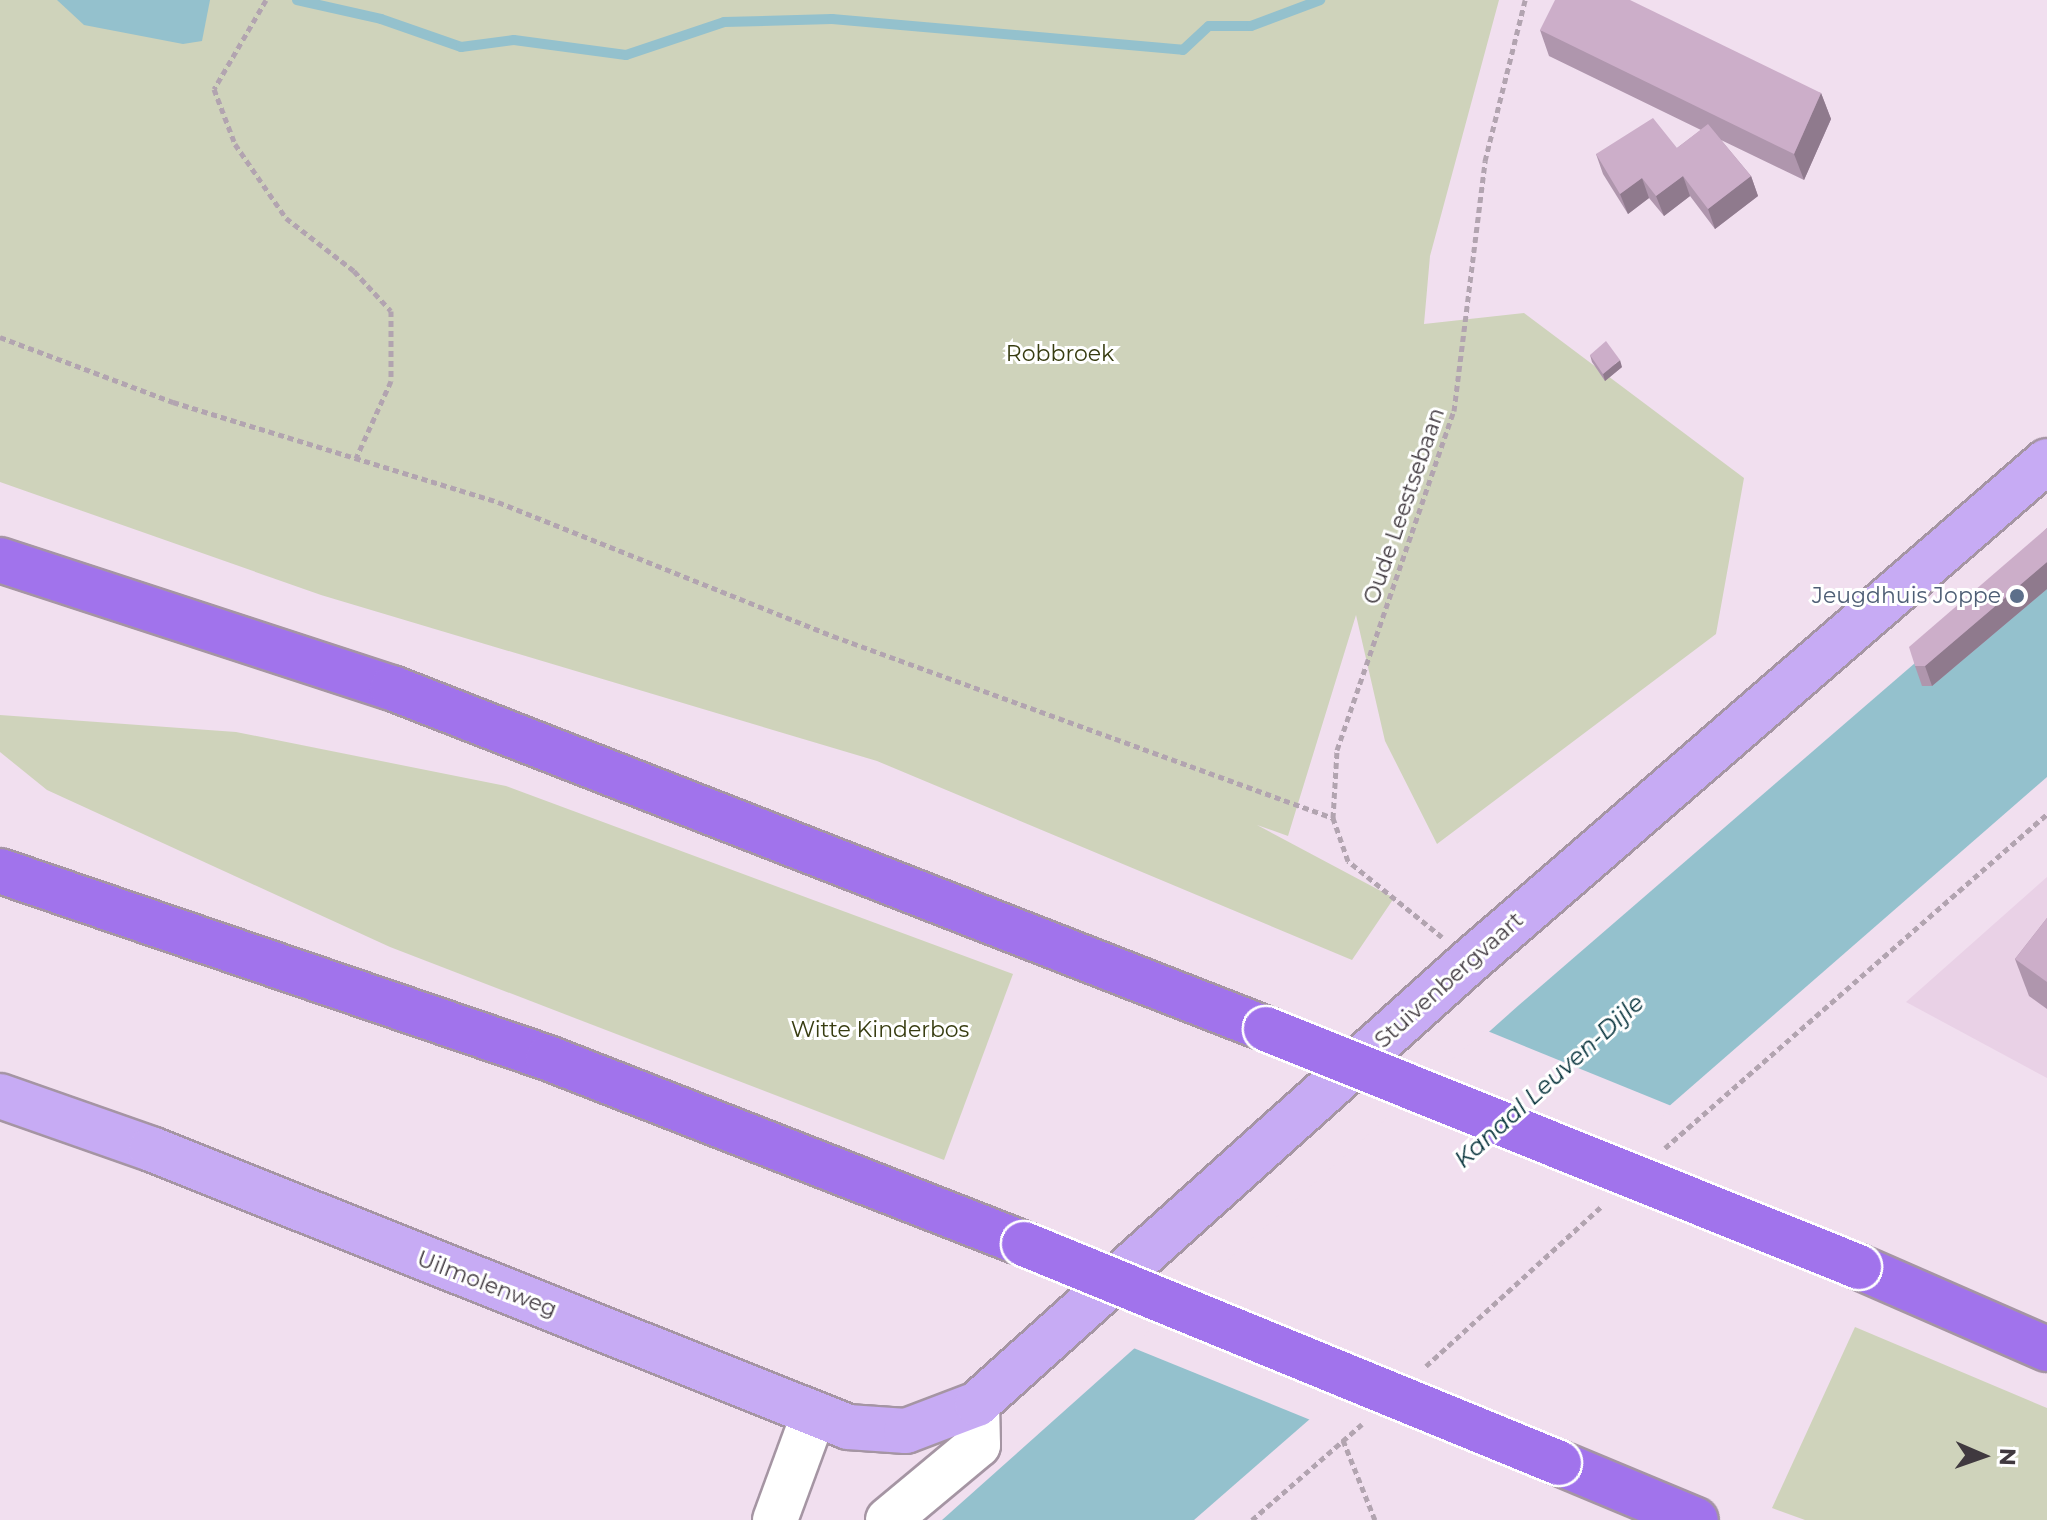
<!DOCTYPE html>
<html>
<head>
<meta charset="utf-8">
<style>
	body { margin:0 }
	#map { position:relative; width:2047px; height:1520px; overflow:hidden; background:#f1dfef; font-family:Montserrat,sans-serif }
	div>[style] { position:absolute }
	.built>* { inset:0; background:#e9d1e6 }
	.green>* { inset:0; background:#cfd3bb }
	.water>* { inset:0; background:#94c1cd }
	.pier>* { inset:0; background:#f1dfef }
	.stream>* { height:10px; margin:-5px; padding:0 5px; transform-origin:5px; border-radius:5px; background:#94c1cd }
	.path>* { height:5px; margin-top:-2.5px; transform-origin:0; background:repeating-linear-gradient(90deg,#b2a4b0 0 6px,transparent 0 10px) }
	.roads { filter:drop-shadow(2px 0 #a595a3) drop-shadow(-2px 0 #a595a3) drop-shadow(0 2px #a595a3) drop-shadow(0 -2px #a595a3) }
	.minor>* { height:44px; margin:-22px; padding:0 22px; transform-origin:22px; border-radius:22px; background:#fff }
	.major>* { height:44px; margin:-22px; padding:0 22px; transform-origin:22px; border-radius:22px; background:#c7abf4 }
	.highway>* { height:44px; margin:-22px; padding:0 22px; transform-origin:22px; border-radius:22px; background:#a173ec }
	.bridges { filter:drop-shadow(2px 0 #fff) drop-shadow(-2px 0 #fff) drop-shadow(0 2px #fff) drop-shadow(0 -2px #fff) }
	.highway-bridge>* { height:44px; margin:-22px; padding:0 22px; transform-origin:22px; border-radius:22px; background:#a173ec }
	.wall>* { inset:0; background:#af96ad }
	.shaded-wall>* { inset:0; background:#8f7a8d }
	.building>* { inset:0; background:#ccaec9 }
	.dots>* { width:22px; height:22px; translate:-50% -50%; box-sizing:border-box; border:4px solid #fff; border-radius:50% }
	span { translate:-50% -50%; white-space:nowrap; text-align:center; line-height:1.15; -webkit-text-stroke:6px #fff; paint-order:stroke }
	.park-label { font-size:22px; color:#373c10 }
	.street-label { font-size:22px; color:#40393f }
	.service-label { font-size:22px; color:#4e5e75 }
	.right { translate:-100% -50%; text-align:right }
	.water-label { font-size:24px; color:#06323b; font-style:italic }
	.north { position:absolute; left:1943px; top:1416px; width:80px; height:80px; -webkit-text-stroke:6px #fff; paint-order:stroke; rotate:92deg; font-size:22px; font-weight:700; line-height:32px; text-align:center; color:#40393f }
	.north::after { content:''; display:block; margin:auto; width:28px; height:36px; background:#40393f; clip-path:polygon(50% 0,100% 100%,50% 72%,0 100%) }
</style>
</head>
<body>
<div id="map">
	<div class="built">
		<div style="clip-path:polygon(2047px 877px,2047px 1078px,1906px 1002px)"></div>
	</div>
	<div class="green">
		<div style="clip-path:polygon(0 0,1499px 0,1430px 256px,1424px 324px,1524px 313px,1744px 478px,1716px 634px,1437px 844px,1385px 741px,1356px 615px,1288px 836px,1257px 825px,1394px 898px,1352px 960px,877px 761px,321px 595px,0 482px)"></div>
		<div style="clip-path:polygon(0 715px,236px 732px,506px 786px,1013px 974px,944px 1160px,390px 947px,47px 790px,0 752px)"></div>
		<div style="clip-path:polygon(1855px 1327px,2047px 1408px,2047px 1520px,1805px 1520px,1772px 1508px)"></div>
	</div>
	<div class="water">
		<div style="clip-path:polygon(57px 0,210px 0,202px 41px,183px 44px,84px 25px)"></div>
		<div style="clip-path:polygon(2047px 549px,2047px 777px,1194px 1520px,942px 1520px,1519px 1005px)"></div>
	</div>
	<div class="pier">
		<div style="clip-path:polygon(1485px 1030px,1674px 1107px,1313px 1421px,1131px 1347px)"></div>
	</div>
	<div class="stream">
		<div style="left:297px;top:0;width:86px;rotate:12.7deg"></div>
		<div style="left:381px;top:19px;width:85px;rotate:19.3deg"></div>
		<div style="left:461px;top:47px;width:53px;rotate:-7.5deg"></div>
		<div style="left:514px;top:40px;width:113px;rotate:7.6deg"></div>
		<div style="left:626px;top:55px;width:103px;rotate:-18.6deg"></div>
		<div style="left:724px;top:22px;width:108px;rotate:-1.6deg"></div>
		<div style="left:832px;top:19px;width:352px;rotate:5deg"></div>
		<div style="left:1183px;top:50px;width:35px;rotate:-43deg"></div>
		<div style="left:1209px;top:26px;width:42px"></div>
		<div style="left:1251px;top:26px;width:74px;rotate:-20.6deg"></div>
	</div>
	<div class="path">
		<div style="left:266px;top:0;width:103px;rotate:120.3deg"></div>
		<div style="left:214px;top:89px;width:59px;rotate:69.1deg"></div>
		<div style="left:235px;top:144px;width:90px;rotate:55.4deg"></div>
		<div style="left:286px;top:218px;width:86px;rotate:37.9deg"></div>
		<div style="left:354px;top:271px;width:54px;rotate:47.2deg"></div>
		<div style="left:391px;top:311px;width:70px;rotate:90deg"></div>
		<div style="left:391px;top:381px;width:85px;rotate:114.4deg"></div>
		<div style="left:0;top:337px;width:185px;rotate:20.6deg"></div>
		<div style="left:173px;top:402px;width:340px;rotate:17.1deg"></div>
		<div style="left:498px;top:502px;width:361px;rotate:21.8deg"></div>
		<div style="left:833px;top:636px;width:532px;rotate:20deg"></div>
		<div style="left:1442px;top:937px;width:121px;rotate:-141deg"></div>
		<div style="left:1348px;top:861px;width:46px;rotate:-109.2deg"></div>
		<div style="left:1333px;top:818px;width:68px;rotate:-86.6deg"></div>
		<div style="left:1337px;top:750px;width:359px;rotate:-71deg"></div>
		<div style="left:1454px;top:411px;width:252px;rotate:-82.9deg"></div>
		<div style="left:1485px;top:161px;width:166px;rotate:-76deg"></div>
		<div style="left:1665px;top:1148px;width:507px;rotate:-41.16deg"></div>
		<div style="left:1426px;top:1366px;width:238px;rotate:-42.3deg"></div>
		<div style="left:1343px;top:1440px;width:86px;rotate:68.2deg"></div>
		<div style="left:1252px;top:1520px;width:146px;rotate:-41.1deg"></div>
	</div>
	<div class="roads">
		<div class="minor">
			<div style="left:775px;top:1520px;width:113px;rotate:-69.8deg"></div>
			<div style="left:888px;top:1520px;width:117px;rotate:-39.8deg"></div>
			<div style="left:978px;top:1445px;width:41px;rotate:-91.4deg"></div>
		</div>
		<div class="major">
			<div style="left:0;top:1096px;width:160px;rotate:19.3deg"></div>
			<div style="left:151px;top:1149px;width:750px;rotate:21.74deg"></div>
			<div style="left:848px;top:1427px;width:58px;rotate:3.9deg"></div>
			<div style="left:906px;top:1431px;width:76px;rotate:-20.8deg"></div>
			<div style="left:977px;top:1404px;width:664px;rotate:-41.95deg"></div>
			<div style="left:1471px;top:960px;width:762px;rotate:-40.9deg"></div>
		</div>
		<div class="highway">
			<div style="left:0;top:560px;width:412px;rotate:18.1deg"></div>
			<div style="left:392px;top:688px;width:938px;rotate:21.31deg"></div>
			<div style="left:0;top:871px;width:579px;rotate:18.84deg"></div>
			<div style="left:548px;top:1058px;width:511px;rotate:21.34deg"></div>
			<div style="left:1859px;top:1267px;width:205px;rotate:23.6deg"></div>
			<div style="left:1559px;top:1463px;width:148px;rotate:22.6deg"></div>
		</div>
	</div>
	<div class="bridges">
		<div class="highway-bridge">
			<div style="left:1266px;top:1029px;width:639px;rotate:21.87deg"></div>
			<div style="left:1024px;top:1244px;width:578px;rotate:22.26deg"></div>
		</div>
	</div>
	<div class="wall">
		<div style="clip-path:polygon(1540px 30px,1821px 93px,1831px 119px,1804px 180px,1721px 140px,1751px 176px,1758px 196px,1715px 229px,1690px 196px,1664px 216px,1649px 198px,1628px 214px,1603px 174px,1596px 154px,1677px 148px,1701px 130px,1549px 56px)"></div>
		<div style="clip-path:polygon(1590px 355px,1622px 367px,1605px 381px,1592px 362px)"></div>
		<div style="clip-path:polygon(2047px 528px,2047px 589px,1932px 686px,1922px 686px,1915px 666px)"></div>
		<div style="clip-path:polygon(2047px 918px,2047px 1009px,2029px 996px,2015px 959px)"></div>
	</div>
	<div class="shaded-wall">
		<div style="clip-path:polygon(1821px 93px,1831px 119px,1804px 180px,1794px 154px)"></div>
		<div style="clip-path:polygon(1683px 176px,1690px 196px,1664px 216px,1656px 196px)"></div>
		<div style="clip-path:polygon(1751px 176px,1758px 196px,1715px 229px,1708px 209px)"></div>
		<div style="clip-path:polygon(1642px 178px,1649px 198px,1628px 214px,1620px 194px)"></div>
		<div style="clip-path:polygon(1620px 360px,1622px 367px,1605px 381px,1603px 374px)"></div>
		<div style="clip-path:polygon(2047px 562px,2047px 589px,1932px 686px,1925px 666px)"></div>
	</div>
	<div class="building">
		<div style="clip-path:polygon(1555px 0,1630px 0,1821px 93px,1794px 154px,1540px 30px)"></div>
		<div style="clip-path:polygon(1653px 118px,1677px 148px,1708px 124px,1751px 176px,1708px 209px,1683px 176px,1656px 196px,1642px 178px,1620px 194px,1596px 154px)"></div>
		<div style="clip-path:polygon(1606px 341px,1620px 360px,1603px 374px,1590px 355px)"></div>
		<div style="clip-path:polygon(2047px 528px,2047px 562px,1925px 666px,1915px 666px,1909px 647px)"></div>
		<div style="clip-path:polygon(2047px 918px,2047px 982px,2015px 959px)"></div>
	</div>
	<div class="dots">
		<div style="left:2017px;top:596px;background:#5c6f8a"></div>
	</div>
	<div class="park-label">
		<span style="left:1060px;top:354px">Robbroek</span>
		<span style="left:880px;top:1030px">Witte Kinderbos</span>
	</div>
	<div class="street-label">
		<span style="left:1404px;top:506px;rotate:-71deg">Oude Leestsebaan</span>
		<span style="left:1449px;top:980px;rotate:-42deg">Stuivenbergvaart</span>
		<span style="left:487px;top:1284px;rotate:21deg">Uilmolenweg</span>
	</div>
	<div class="service-label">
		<span class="right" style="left:2001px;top:596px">Jeugdhuis Joppe</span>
	</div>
	<div class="water-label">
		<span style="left:1549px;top:1081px;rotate:-42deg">Kanaal Leuven-Dijle</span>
	</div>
	<div class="north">N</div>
</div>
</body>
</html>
